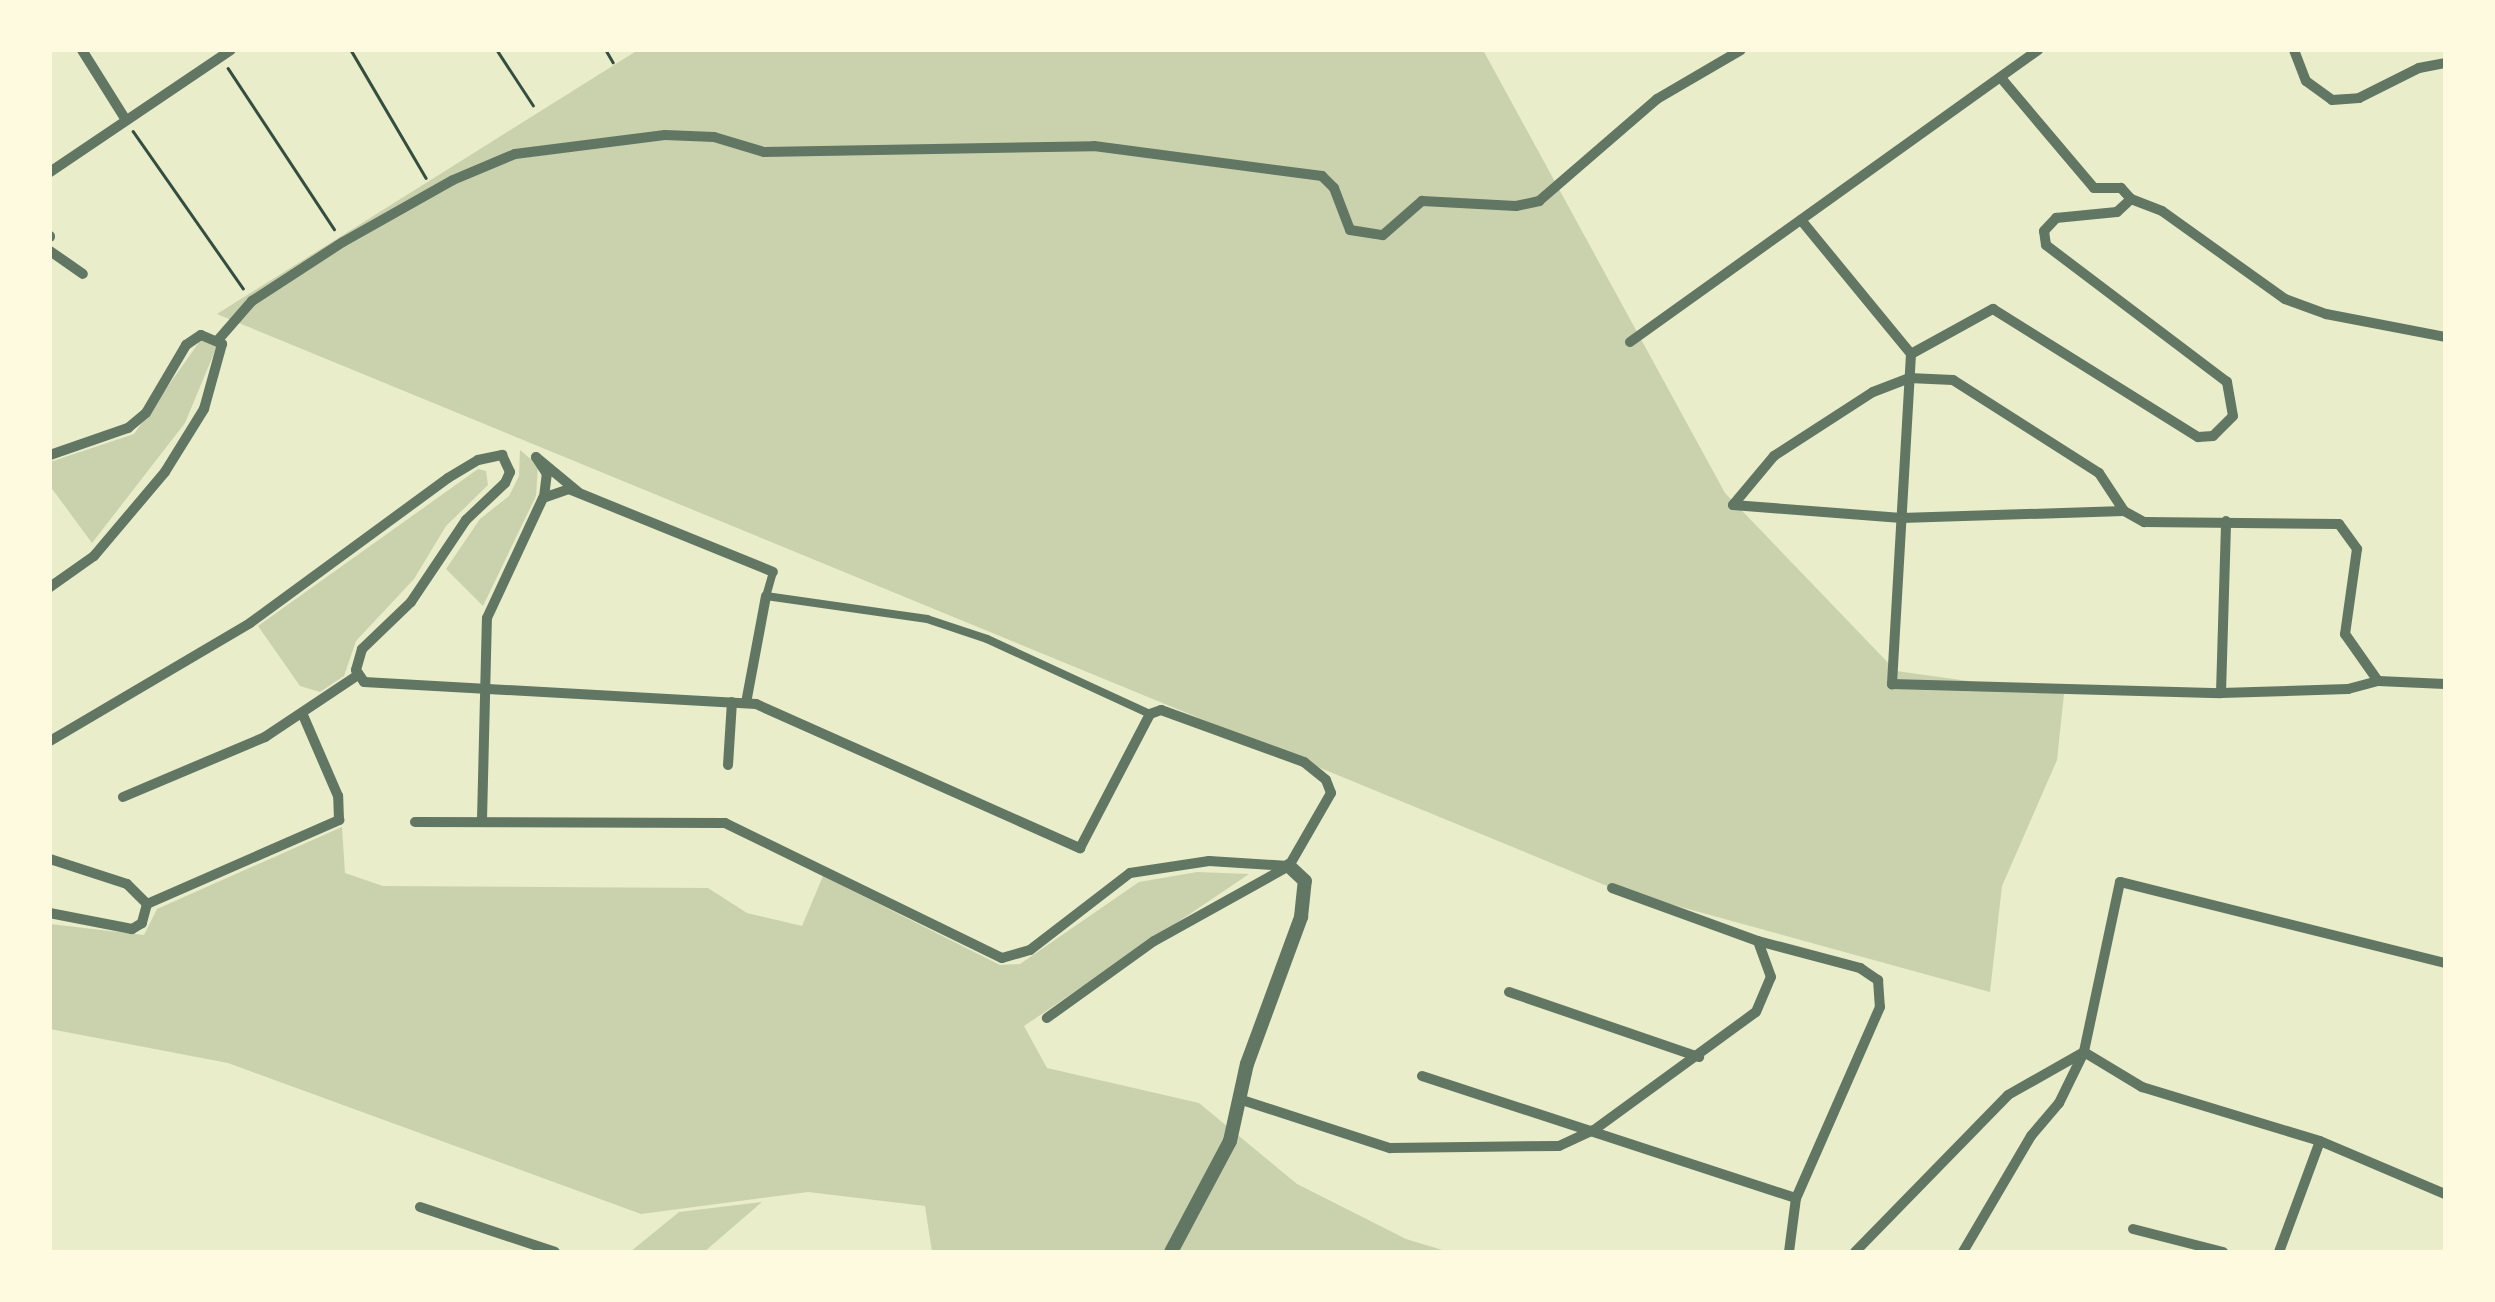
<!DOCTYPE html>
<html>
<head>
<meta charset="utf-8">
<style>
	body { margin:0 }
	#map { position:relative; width:2495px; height:1302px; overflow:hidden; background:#e9edc9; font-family:Mulish,sans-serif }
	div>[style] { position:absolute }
	.green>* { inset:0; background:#cad2ad }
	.path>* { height:2.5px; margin:-1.25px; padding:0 1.25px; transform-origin:1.25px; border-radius:1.25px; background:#344e41 }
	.pedestrian>* { height:8px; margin:-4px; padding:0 4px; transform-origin:4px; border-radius:4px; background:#617663 }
	.minor>* { height:10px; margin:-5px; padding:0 5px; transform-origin:5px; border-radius:5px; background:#617663 }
	.tertiary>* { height:14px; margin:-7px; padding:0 7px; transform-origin:7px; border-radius:7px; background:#617663 }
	span { translate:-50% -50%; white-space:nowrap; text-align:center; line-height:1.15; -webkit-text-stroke:10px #fefae0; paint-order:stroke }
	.frame { position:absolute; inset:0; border:52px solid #fefae0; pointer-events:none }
</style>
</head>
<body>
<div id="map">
	<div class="green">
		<div style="clip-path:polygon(638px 50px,1483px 50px,1725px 493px,1896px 671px,2064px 694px,2057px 760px,2002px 886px,1990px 992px,1612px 888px,217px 314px)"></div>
		<div style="clip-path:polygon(202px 338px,217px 346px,185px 423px,92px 543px,50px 486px,50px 462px,134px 434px)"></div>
		<div style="clip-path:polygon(520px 450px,538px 465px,536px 496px,483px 606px,446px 569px,480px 519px,509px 496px,519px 476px)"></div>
		<div style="clip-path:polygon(478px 469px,486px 471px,488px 485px,446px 526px,414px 579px,356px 641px,344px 676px,320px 692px,300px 686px,258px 626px)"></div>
		<div style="clip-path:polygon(342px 827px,345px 873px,383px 886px,708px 888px,747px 913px,802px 926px,823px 876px,1000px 965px,1020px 964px,1139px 882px,1197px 872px,1249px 874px,1024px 1026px,1047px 1068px,1199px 1103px,1297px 1184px,1406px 1239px,1449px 1252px,932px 1252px,925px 1206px,808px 1192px,641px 1214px,228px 1063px,50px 1029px,50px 924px,144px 935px,157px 909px)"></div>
		<div style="clip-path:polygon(762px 1202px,704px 1252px,630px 1252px,679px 1212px)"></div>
	</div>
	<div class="path">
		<div style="left:351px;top:50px;width:148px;rotate:59.6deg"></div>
		<div style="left:497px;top:50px;width:66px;rotate:56.8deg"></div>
		<div style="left:606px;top:50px;width:14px;rotate:60deg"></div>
		<div style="left:228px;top:68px;width:193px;rotate:56.6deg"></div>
		<div style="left:133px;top:131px;width:192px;rotate:55deg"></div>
	</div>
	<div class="pedestrian">
		<div style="left:773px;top:572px;width:25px;rotate:106deg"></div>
		<div style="left:766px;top:596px;width:163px;rotate:8.1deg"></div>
		<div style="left:927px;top:619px;width:63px;rotate:18.4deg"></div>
		<div style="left:987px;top:639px;width:179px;rotate:24.7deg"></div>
	</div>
	<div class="minor">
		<div style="left:82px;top:50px;width:79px;rotate:57.9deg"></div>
		<div style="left:2294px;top:50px;width:33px;rotate:69deg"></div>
		<div style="left:2306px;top:81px;width:32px;rotate:36deg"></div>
		<div style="left:2332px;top:100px;width:27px;rotate:-4deg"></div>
		<div style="left:2359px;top:98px;width:67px;rotate:-26.6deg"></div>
		<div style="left:2419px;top:68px;width:26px;rotate:-11deg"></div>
		<div style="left:50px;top:172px;width:218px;rotate:-34deg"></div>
		<div style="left:2131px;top:199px;width:33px;rotate:21deg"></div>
		<div style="left:2162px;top:211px;width:151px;rotate:35.6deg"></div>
		<div style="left:2285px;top:299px;width:44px;rotate:20.1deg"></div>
		<div style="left:2326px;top:314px;width:121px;rotate:10.9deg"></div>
		<div style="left:1801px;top:220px;width:173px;rotate:50.6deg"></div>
		<div style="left:1911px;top:354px;width:331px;rotate:93.3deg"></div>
		<div style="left:1892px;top:684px;width:329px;rotate:1.6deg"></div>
		<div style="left:2221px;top:693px;width:127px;rotate:-1.8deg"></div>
		<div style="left:2348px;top:689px;width:31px;rotate:-15deg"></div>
		<div style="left:2378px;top:681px;width:67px;rotate:2.6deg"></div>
		<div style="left:50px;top:236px;width:1px;rotate:90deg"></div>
		<div style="left:50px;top:251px;width:40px;rotate:34.9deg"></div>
		<div style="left:218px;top:340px;width:52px;rotate:-48.9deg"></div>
		<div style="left:252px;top:301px;width:108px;rotate:-33deg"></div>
		<div style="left:343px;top:242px;width:126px;rotate:-29.4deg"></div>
		<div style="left:453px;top:180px;width:67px;rotate:-22.8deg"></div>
		<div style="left:515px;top:154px;width:151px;rotate:-7.2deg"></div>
		<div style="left:665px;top:135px;width:49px;rotate:2.3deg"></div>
		<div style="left:714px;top:137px;width:52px;rotate:16.7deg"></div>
		<div style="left:764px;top:152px;width:330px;rotate:-1deg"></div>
		<div style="left:1094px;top:146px;width:230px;rotate:7.5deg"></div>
		<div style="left:1322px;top:176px;width:17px;rotate:45deg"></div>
		<div style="left:1334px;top:188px;width:45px;rotate:69.1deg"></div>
		<div style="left:1350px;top:230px;width:33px;rotate:9deg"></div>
		<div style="left:1383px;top:235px;width:52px;rotate:-41.1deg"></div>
		<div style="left:1422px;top:201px;width:94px;rotate:3deg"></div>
		<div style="left:1516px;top:206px;width:24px;rotate:-12deg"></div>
		<div style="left:1539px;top:201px;width:156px;rotate:-40.8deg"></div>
		<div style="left:1657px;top:99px;width:97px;rotate:-30.3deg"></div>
		<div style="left:1630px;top:342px;width:502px;rotate:-35.59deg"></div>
		<div style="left:1911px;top:354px;width:94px;rotate:-28.8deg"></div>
		<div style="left:1993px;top:309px;width:242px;rotate:32deg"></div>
		<div style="left:2198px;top:437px;width:15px;rotate:-4deg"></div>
		<div style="left:2213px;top:436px;width:28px;rotate:-45deg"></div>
		<div style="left:2233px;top:416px;width:35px;rotate:-100deg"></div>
		<div style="left:2227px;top:382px;width:227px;rotate:-142.9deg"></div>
		<div style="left:2046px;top:245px;width:14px;rotate:-98deg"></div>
		<div style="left:2044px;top:231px;width:18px;rotate:-47deg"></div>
		<div style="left:2056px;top:218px;width:61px;rotate:-5.6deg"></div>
		<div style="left:2117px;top:212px;width:19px;rotate:-43deg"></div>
		<div style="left:2131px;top:199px;width:15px;rotate:-132deg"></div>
		<div style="left:2121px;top:188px;width:27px;rotate:180deg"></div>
		<div style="left:2094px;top:188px;width:144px;rotate:-130.2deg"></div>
		<div style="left:50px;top:455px;width:83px;rotate:-19.1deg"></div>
		<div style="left:128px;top:428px;width:23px;rotate:-40deg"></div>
		<div style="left:146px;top:413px;width:79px;rotate:-59.5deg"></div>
		<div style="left:186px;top:345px;width:18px;rotate:-34deg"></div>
		<div style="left:201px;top:335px;width:23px;rotate:23deg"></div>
		<div style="left:222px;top:344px;width:67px;rotate:105.5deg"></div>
		<div style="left:204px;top:409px;width:74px;rotate:121.8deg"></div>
		<div style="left:165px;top:472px;width:110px;rotate:130.2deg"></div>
		<div style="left:94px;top:556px;width:54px;rotate:144.8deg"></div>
		<div style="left:544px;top:497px;width:23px;rotate:-83deg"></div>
		<div style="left:547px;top:474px;width:20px;rotate:-123deg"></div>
		<div style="left:536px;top:457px;width:55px;rotate:39.8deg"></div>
		<div style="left:1733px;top:505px;width:64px;rotate:-50.1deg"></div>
		<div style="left:1774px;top:456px;width:118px;rotate:-32.9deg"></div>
		<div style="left:1873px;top:392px;width:39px;rotate:-21deg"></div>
		<div style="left:1909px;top:378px;width:44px;rotate:2.6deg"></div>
		<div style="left:1953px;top:380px;width:173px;rotate:32.5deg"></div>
		<div style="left:2099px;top:473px;width:45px;rotate:56.7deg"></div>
		<div style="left:2124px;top:511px;width:23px;rotate:29deg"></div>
		<div style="left:2144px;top:522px;width:195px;rotate:0.6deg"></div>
		<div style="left:2339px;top:524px;width:31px;rotate:54deg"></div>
		<div style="left:2357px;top:549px;width:86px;rotate:98deg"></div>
		<div style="left:2345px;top:634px;width:57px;rotate:54.9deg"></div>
		<div style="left:1733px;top:505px;width:169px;rotate:4.4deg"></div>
		<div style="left:1901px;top:518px;width:223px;rotate:-1.8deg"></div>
		<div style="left:2221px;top:693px;width:172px;rotate:-88.3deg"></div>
		<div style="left:746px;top:703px;width:109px;rotate:-79.4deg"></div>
		<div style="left:50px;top:741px;width:232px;rotate:-30.5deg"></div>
		<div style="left:250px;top:623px;width:245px;rotate:-36.2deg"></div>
		<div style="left:448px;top:478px;width:35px;rotate:-31deg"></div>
		<div style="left:478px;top:460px;width:25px;rotate:-12deg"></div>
		<div style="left:502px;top:455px;width:19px;rotate:65deg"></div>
		<div style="left:510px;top:472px;width:12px;rotate:114deg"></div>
		<div style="left:505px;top:483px;width:54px;rotate:136.5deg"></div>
		<div style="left:466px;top:520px;width:99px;rotate:123.9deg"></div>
		<div style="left:411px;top:602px;width:68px;rotate:136.2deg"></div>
		<div style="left:362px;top:649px;width:22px;rotate:106deg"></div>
		<div style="left:356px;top:670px;width:14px;rotate:56deg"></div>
		<div style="left:364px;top:682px;width:393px;rotate:3.2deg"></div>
		<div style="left:756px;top:704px;width:355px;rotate:24deg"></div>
		<div style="left:1080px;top:848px;width:151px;rotate:-62.4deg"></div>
		<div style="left:1150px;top:714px;width:12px;rotate:-20deg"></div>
		<div style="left:1161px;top:710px;width:152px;rotate:20deg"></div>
		<div style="left:1304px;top:762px;width:28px;rotate:39deg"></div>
		<div style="left:1326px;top:780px;width:14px;rotate:69deg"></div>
		<div style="left:1331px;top:793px;width:84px;rotate:119.9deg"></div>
		<div style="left:1289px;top:866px;width:154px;rotate:150.9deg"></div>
		<div style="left:1154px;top:941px;width:132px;rotate:144.3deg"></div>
		<div style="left:728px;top:765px;width:63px;rotate:-86.4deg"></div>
		<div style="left:123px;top:797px;width:154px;rotate:-22.9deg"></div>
		<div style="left:265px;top:737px;width:112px;rotate:-33.7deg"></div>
		<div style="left:482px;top:820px;width:202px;rotate:-88.6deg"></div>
		<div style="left:487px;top:618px;width:132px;rotate:-65deg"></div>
		<div style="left:543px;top:498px;width:28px;rotate:-19deg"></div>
		<div style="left:569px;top:489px;width:220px;rotate:22.1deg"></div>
		<div style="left:415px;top:822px;width:310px;rotate:0.2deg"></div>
		<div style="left:725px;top:823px;width:308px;rotate:26deg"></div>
		<div style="left:1002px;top:958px;width:29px;rotate:-16deg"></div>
		<div style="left:1030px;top:950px;width:126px;rotate:-37.6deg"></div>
		<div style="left:1130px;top:873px;width:80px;rotate:-8.6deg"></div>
		<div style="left:1209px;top:861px;width:79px;rotate:3.6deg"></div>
		<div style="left:50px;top:859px;width:81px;rotate:18deg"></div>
		<div style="left:127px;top:884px;width:28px;rotate:45deg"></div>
		<div style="left:147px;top:904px;width:20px;rotate:105deg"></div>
		<div style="left:142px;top:923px;width:12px;rotate:149deg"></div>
		<div style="left:132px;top:929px;width:84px;rotate:-169deg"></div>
		<div style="left:1612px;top:888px;width:155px;rotate:20deg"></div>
		<div style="left:1758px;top:941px;width:106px;rotate:14.8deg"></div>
		<div style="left:1860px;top:968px;width:22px;rotate:34deg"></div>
		<div style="left:1878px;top:980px;width:27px;rotate:86deg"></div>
		<div style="left:1880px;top:1007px;width:209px;rotate:113.7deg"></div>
		<div style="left:1796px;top:1198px;width:54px;rotate:97.4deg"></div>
		<div style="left:147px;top:904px;width:210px;rotate:-23.6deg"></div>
		<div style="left:339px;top:820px;width:24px;rotate:-92deg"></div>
		<div style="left:338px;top:796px;width:88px;rotate:-113.4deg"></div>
		<div style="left:2445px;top:963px;width:335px;rotate:-166deg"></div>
		<div style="left:2120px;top:882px;width:174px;rotate:102deg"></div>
		<div style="left:2084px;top:1052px;width:68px;rotate:31.1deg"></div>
		<div style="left:2142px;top:1087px;width:186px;rotate:16.9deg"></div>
		<div style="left:2320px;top:1141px;width:136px;rotate:23deg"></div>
		<div style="left:1509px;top:992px;width:201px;rotate:18.9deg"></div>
		<div style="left:1422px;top:1076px;width:393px;rotate:18.1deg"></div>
		<div style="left:1239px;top:1099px;width:159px;rotate:18deg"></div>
		<div style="left:1390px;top:1148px;width:169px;rotate:-0.7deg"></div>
		<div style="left:1559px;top:1146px;width:38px;rotate:-25deg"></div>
		<div style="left:1594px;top:1130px;width:200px;rotate:-36.1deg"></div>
		<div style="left:1756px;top:1012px;width:38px;rotate:-67deg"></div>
		<div style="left:1771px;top:977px;width:38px;rotate:-110deg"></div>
		<div style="left:420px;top:1207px;width:142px;rotate:18.4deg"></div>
		<div style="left:2133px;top:1229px;width:93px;rotate:14.3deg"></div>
		<div style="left:1855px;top:1252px;width:219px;rotate:-45.7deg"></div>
		<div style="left:2008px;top:1095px;width:87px;rotate:-29.5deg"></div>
		<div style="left:2084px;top:1052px;width:57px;rotate:116.1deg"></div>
		<div style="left:2059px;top:1103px;width:43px;rotate:130.3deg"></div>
		<div style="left:2031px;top:1136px;width:134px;rotate:120.4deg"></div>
		<div style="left:2279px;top:1252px;width:118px;rotate:-69.7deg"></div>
	</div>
	<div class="tertiary">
		<div style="left:1171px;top:1252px;width:126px;rotate:-62deg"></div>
		<div style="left:1230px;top:1141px;width:79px;rotate:-77.6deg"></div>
		<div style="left:1247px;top:1064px;width:157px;rotate:-69.8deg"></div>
		<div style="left:1301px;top:917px;width:36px;rotate:-84deg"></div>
		<div style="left:1305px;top:881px;width:22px;rotate:-137deg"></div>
	</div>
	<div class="frame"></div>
</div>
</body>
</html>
